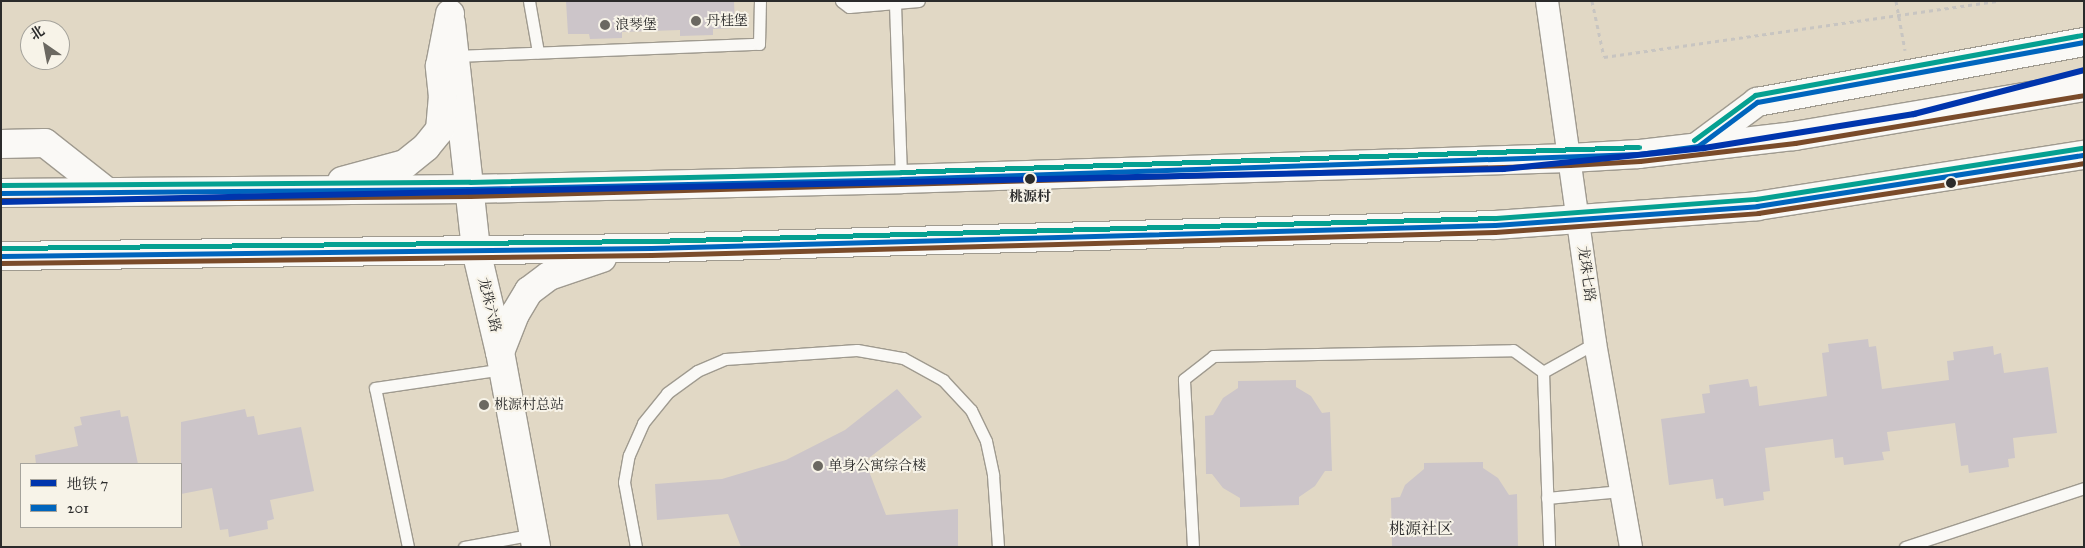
<!DOCTYPE html>
<html>
<head>
<meta charset="utf-8">
<style>
	body { margin:0 }
	#map { position:relative; width:2085px; height:548px; overflow:hidden; background:#e1d8c5; font-family:"IM FELL Great Primer","Noto Serif SC",serif }
	div>[style] { position:absolute }
	.building>* { inset:0; background:#ccc5c9 }
	.path>* { height:3px; margin-top:-1.5px; transform-origin:0; background:repeating-linear-gradient(90deg,#c8c5c1 0 4px,transparent 0 8px) }
	.roads { filter:drop-shadow(1px 0 #9f9a8f) drop-shadow(-1px 0 #9f9a8f) drop-shadow(0 1px #9f9a8f) drop-shadow(0 -1px #9f9a8f) }
	.lane>* { height:11px; margin:-5.5px; padding:0 5.5px; transform-origin:5.5px; border-radius:5.5px; background:#faf9f6 }
	.street>* { height:22px; margin:-11px; padding:0 11px; transform-origin:11px; border-radius:11px; background:#faf9f6 }
	.secondary>* { height:28px; margin:-14px; padding:0 14px; transform-origin:14px; border-radius:14px; background:#faf9f6 }
	.primary>* { height:28px; margin:-14px; padding:0 14px; transform-origin:14px; border-radius:14px; background:#faf9f6 }
	.bus-1>* { height:5px; margin:-2.5px; padding:0 2.5px; transform-origin:2.5px; border-radius:2.5px; background:#0065bd }
	.bus-2>* { height:5px; margin:-2.5px; padding:0 2.5px; transform-origin:2.5px; border-radius:2.5px; background:#7a4b2a }
	.bus-3>* { height:5px; margin:-2.5px; padding:0 2.5px; transform-origin:2.5px; border-radius:2.5px; background:#05a091 }
	.metro-1>* { height:6px; margin:-3px; padding:0 3px; transform-origin:3px; border-radius:3px; background:#0035ad }
	.dots>* { width:14px; height:14px; translate:-50% -50%; box-sizing:border-box; border:2px solid #f7f3e8; border-radius:50% }
	span { translate:-50% -50%; white-space:nowrap; text-align:center; line-height:1.15; -webkit-text-stroke:4px #f7f3e8; paint-order:stroke }
	.poi-label { font-size:14px; color:#2b2b2b }
	.left { translate:0 -50%; text-align:left }
	.stop-label { font-size:14px; color:#2b2b2b; font-weight:700 }
	.street-label { font-size:14px; color:#2b2b2b }
	.quarter-label { font-size:16px; color:#2b2b2b }
	.frame { position:absolute; inset:0; border:2px solid #2b2b2b; pointer-events:none }
	.legend { position:absolute; left:20px; top:463px; width:162px; height:65px; box-sizing:border-box; background:#f7f3e8; border:1px solid #a5a39c; margin:0; padding:6px 9px; list-style:none; font-size:15px; color:#2b2b2b }
	.legend li { display:flex; align-items:center; gap:10px; height:25px }
	.legend b { width:25px; border:1px solid #a5a39c }
	.north { position:absolute; left:20px; top:20px; width:50px; height:50px; box-sizing:border-box; background:#f7f3e8; border:1px solid #a5a39c; border-radius:50%; rotate:327deg; font-size:14px; font-weight:700; line-height:20px; text-align:center; color:#2b2b2b }
	.north::after { content:''; display:block; margin:auto; width:18px; height:22px; background:#6b6861; clip-path:polygon(50% 0,100% 100%,50% 72%,0 100%) }
</style>
</head>
<body>
<div id="map">
	<div class="building">
		<div style="clip-path:polygon(566px 1px,734px 1px,735px 28px,713px 29px,713px 35px,680px 36px,680px 30px,622px 32px,622px 38px,590px 39px,589px 34px,568px 34px)"></div>
		<div style="clip-path:polygon(1868px 339px,1869px 347px,1876px 346px,1882px 389px,1949px 380px,1947px 361px,1954px 360px,1953px 352px,1993px 346px,1994px 355px,2001px 353px,2004px 373px,2048px 367px,2057px 433px,2013px 438px,2015px 458px,2008px 459px,2009px 467px,1969px 473px,1968px 465px,1961px 466px,1955px 423px,1887px 432px,1890px 451px,1882px 452px,1884px 460px,1844px 465px,1843px 457px,1835px 458px,1833px 439px,1765px 448px,1770px 491px,1763px 492px,1764px 500px,1724px 506px,1723px 498px,1716px 499px,1713px 479px,1669px 485px,1661px 419px,1705px 413px,1702px 394px,1710px 393px,1709px 385px,1748px 379px,1750px 387px,1757px 386px,1759px 406px,1827px 396px,1822px 353px,1829px 352px,1828px 344px)"></div>
		<div style="clip-path:polygon(1296px 380px,1296px 387px,1311px 396px,1322px 413px,1330px 412px,1332px 471px,1325px 471px,1315px 486px,1299px 497px,1299px 505px,1240px 507px,1240px 498px,1223px 488px,1212px 474px,1206px 474px,1205px 416px,1213px 415px,1223px 398px,1238px 388px,1238px 381px)"></div>
		<div style="clip-path:polygon(897px 389px,922px 417px,865px 461px,886px 515px,958px 509px,958px 546px,741px 547px,728px 514px,657px 520px,655px 484px,722px 479px,786px 460px,845px 430px)"></div>
		<div style="clip-path:polygon(245px 409px,247px 417px,254px 416px,258px 435px,301px 427px,314px 491px,270px 500px,274px 519px,267px 521px,268px 529px,229px 537px,228px 529px,220px 530px,212px 488px,181px 494px,181px 422px)"></div>
		<div style="clip-path:polygon(120px 410px,121px 417px,128px 416px,138px 464px,36px 464px,35px 455px,78px 446px,74px 427px,82px 425px,80px 417px)"></div>
		<div style="clip-path:polygon(1483px 462px,1483px 468px,1498px 478px,1509px 495px,1517px 494px,1518px 547px,1392px 547px,1391px 498px,1400px 497px,1405px 485px,1424px 469px,1424px 463px)"></div>
	</div>
	<div class="path">
		<div style="left:1592px;top:1px;width:57px;rotate:77.9deg"></div>
		<div style="left:1604px;top:57px;width:397px;rotate:-8.1deg"></div>
		<div style="left:1896px;top:1px;width:50px;rotate:79.6deg"></div>
	</div>
	<div class="roads">
		<div class="lane">
			<div style="left:529px;top:1px;width:52px;rotate:80deg"></div>
			<div style="left:841px;top:1px;width:10px;rotate:37deg"></div>
			<div style="left:849px;top:7px;width:70px;rotate:-4.9deg"></div>
			<div style="left:895px;top:4px;width:175px;rotate:88deg"></div>
			<div style="left:455px;top:56px;width:304px;rotate:-2.3deg"></div>
			<div style="left:759px;top:44px;width:43px;rotate:-88.7deg"></div>
			<div style="left:1543px;top:372px;width:60px;rotate:-29.1deg"></div>
			<div style="left:1547px;top:498px;width:74px;rotate:-5.4deg"></div>
			<div style="left:408px;top:547px;width:162px;rotate:-101.7deg"></div>
			<div style="left:375px;top:388px;width:129px;rotate:-8.4deg"></div>
			<div style="left:464px;top:547px;width:71px;rotate:-10.5deg"></div>
			<div style="left:636px;top:547px;width:66px;rotate:-100.5deg"></div>
			<div style="left:624px;top:482px;width:27px;rotate:-80deg"></div>
			<div style="left:629px;top:455px;width:35px;rotate:-66deg"></div>
			<div style="left:643px;top:423px;width:38px;rotate:-51deg"></div>
			<div style="left:667px;top:393px;width:37px;rotate:-36deg"></div>
			<div style="left:697px;top:371px;width:30px;rotate:-23deg"></div>
			<div style="left:725px;top:359px;width:132px;rotate:-3.9deg"></div>
			<div style="left:857px;top:350px;width:47px;rotate:9.9deg"></div>
			<div style="left:903px;top:358px;width:46px;rotate:28.8deg"></div>
			<div style="left:943px;top:380px;width:41px;rotate:47deg"></div>
			<div style="left:971px;top:410px;width:34px;rotate:64deg"></div>
			<div style="left:986px;top:441px;width:35px;rotate:78deg"></div>
			<div style="left:993px;top:475px;width:72px;rotate:86deg"></div>
			<div style="left:1193px;top:547px;width:168px;rotate:-93.1deg"></div>
			<div style="left:1184px;top:379px;width:37px;rotate:-38deg"></div>
			<div style="left:1213px;top:356px;width:300px;rotate:-1.1deg"></div>
			<div style="left:1513px;top:350px;width:37px;rotate:36deg"></div>
			<div style="left:1543px;top:372px;width:175px;rotate:88deg"></div>
			<div style="left:1905px;top:547px;width:188px;rotate:-18.2deg"></div>
		</div>
		<div class="street">
			<div style="left:1547px;top:1px;width:345px;rotate:82deg"></div>
			<div style="left:1595px;top:343px;width:207px;rotate:80deg"></div>
		</div>
		<div class="secondary">
			<div style="left:451px;top:23px;width:228px;rotate:83.7deg"></div>
			<div style="left:476px;top:250px;width:105px;rotate:76.8deg"></div>
			<div style="left:500px;top:352px;width:198px;rotate:79.5deg"></div>
			<div style="left:1px;top:144px;width:44px;rotate:-1.3deg"></div>
			<div style="left:45px;top:143px;width:78px;rotate:38.2deg"></div>
			<div style="left:1698px;top:146px;width:74px;rotate:-36.7deg"></div>
			<div style="left:1757px;top:102px;width:332px;rotate:-10.4deg"></div>
		</div>
		<div class="primary">
			<div style="left:342px;top:181px;width:65px;rotate:-15.1deg"></div>
			<div style="left:405px;top:164px;width:27px;rotate:-39deg"></div>
			<div style="left:426px;top:147px;width:22px;rotate:-51deg"></div>
			<div style="left:440px;top:130px;width:33px;rotate:-85deg"></div>
			<div style="left:443px;top:97px;width:31px;rotate:-96deg"></div>
			<div style="left:440px;top:66px;width:53px;rotate:-79.1deg"></div>
			<div style="left:1px;top:193px;width:469px;rotate:-0.5deg"></div>
			<div style="left:470px;top:189px;width:431px;rotate:-1.3deg"></div>
			<div style="left:901px;top:179px;width:669px;rotate:-1.8deg"></div>
			<div style="left:1570px;top:158px;width:69px;rotate:-3.3deg"></div>
			<div style="left:1639px;top:154px;width:156px;rotate:-6.6deg"></div>
			<div style="left:1794px;top:136px;width:294px;rotate:-9.6deg"></div>
			<div style="left:1px;top:256px;width:650px;rotate:-0.71deg"></div>
			<div style="left:651px;top:248px;width:844px;rotate:-1.56deg"></div>
			<div style="left:1495px;top:225px;width:263px;rotate:-4.1deg"></div>
			<div style="left:1757px;top:206px;width:331px;rotate:-8.9deg"></div>
			<div style="left:500px;top:352px;width:41px;rotate:-68.5deg"></div>
			<div style="left:515px;top:314px;width:27px;rotate:-59deg"></div>
			<div style="left:529px;top:291px;width:25px;rotate:-37deg"></div>
			<div style="left:549px;top:276px;width:56px;rotate:-18.8deg"></div>
		</div>
	</div>
	<div class="bus-1">
		<div style="left:1px;top:193px;width:469px;rotate:-0.5deg"></div>
		<div style="left:470px;top:189px;width:431px;rotate:-1.3deg"></div>
		<div style="left:901px;top:179px;width:738px;rotate:-1.94deg"></div>
		<div style="left:1639px;top:154px;width:60px;rotate:-7.7deg"></div>
		<div style="left:1698px;top:146px;width:74px;rotate:-36.7deg"></div>
		<div style="left:1757px;top:102px;width:332px;rotate:-10.4deg"></div>
		<div style="left:1px;top:256px;width:650px;rotate:-0.71deg"></div>
		<div style="left:651px;top:248px;width:844px;rotate:-1.56deg"></div>
		<div style="left:1495px;top:225px;width:263px;rotate:-4.1deg"></div>
		<div style="left:1757px;top:206px;width:331px;rotate:-8.9deg"></div>
	</div>
	<div class="bus-2">
		<div style="left:1px;top:200px;width:469px;rotate:-0.5deg"></div>
		<div style="left:470px;top:196px;width:1100px;rotate:-1.61deg"></div>
		<div style="left:1570px;top:165px;width:70px;rotate:-3.3deg"></div>
		<div style="left:1640px;top:161px;width:156px;rotate:-6.6deg"></div>
		<div style="left:1795px;top:143px;width:293px;rotate:-9.4deg"></div>
		<div style="left:1px;top:263px;width:650px;rotate:-0.71deg"></div>
		<div style="left:651px;top:255px;width:844px;rotate:-1.56deg"></div>
		<div style="left:1495px;top:232px;width:264px;rotate:-4.1deg"></div>
		<div style="left:1758px;top:213px;width:330px;rotate:-8.7deg"></div>
	</div>
	<div class="bus-3">
		<div style="left:1694px;top:140px;width:76px;rotate:-36.4deg"></div>
		<div style="left:1755px;top:95px;width:333px;rotate:-10.4deg"></div>
		<div style="left:1px;top:185px;width:469px;rotate:-0.4deg"></div>
		<div style="left:470px;top:182px;width:431px;rotate:-1.3deg"></div>
		<div style="left:901px;top:172px;width:738px;rotate:-1.94deg"></div>
		<div style="left:1px;top:248px;width:650px;rotate:-0.62deg"></div>
		<div style="left:651px;top:241px;width:844px;rotate:-1.56deg"></div>
		<div style="left:1495px;top:218px;width:262px;rotate:-4.2deg"></div>
		<div style="left:1756px;top:199px;width:331px;rotate:-8.9deg"></div>
	</div>
	<div class="metro-1">
		<div style="left:1px;top:202px;width:1503px;rotate:-1.26deg"></div>
		<div style="left:1504px;top:169px;width:201px;rotate:-6deg"></div>
		<div style="left:1704px;top:148px;width:213px;rotate:-9.2deg"></div>
		<div style="left:1914px;top:114px;width:176px;rotate:-14.5deg"></div>
	</div>
	<div class="dots">
		<div style="left:696px;top:21px;background:#6b6861"></div>
		<div style="left:605px;top:25px;background:#6b6861"></div>
		<div style="left:1030px;top:179px;background:#2b2b2b"></div>
		<div style="left:1951px;top:183px;background:#2b2b2b"></div>
		<div style="left:484px;top:405px;background:#6b6861"></div>
		<div style="left:818px;top:466px;background:#6b6861"></div>
	</div>
	<div class="poi-label">
		<span class="left" style="left:706px;top:21px">丹桂堡</span>
		<span class="left" style="left:615px;top:25px">浪琴堡</span>
		<span class="left" style="left:494px;top:405px">桃源村总站</span>
		<span class="left" style="left:828px;top:466px">单身公寓综合楼</span>
	</div>
	<div class="stop-label">
		<span style="left:1030px;top:197px">桃源村</span>
	</div>
	<div class="street-label">
		<span style="left:1586px;top:274px;rotate:82deg">龙珠七路</span>
		<span style="left:489px;top:305px;rotate:76deg">龙珠六路</span>
	</div>
	<div class="quarter-label">
		<span style="left:1421px;top:529px">桃源社区</span>
	</div>
	<div class="frame"></div>
	<ul class="legend">
	<li><b style="height:6px;background:#0035ad"></b>地铁 7</li>
	<li><b style="height:6px;background:#0065bd"></b>201</li>
	</ul>
	<div class="north">北</div>
</div>
</body>
</html>
